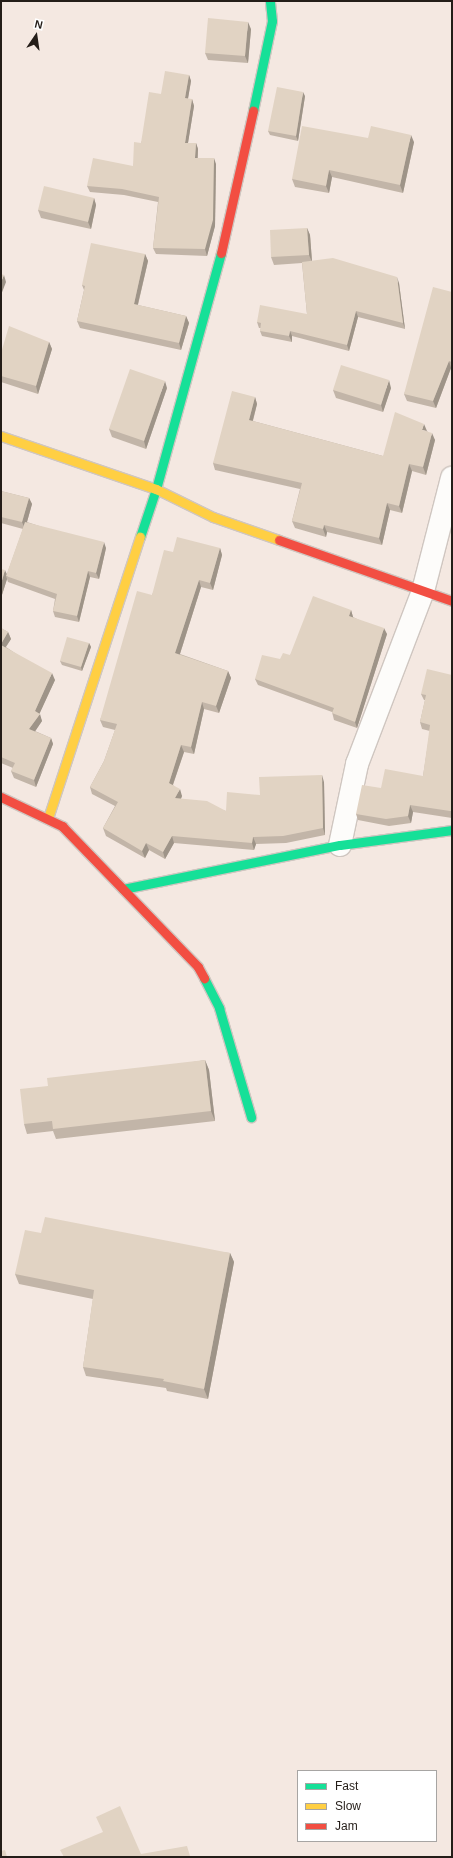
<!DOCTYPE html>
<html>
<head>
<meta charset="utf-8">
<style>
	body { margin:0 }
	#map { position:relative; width:453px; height:1858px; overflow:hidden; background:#f4e8e1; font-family:Arial,sans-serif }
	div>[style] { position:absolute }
	.roads { filter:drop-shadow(1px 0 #cfc6c0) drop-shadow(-1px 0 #cfc6c0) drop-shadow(0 1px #cfc6c0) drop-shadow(0 -1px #cfc6c0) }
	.street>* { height:22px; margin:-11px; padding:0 11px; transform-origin:11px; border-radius:11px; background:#fdfcfa }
	.fast>* { height:9px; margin:-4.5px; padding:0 4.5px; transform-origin:4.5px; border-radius:4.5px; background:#16e098 }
	.slow>* { height:9px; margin:-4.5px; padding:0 4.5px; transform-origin:4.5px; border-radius:4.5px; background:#ffcf43 }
	.jam>* { height:9px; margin:-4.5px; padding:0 4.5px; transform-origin:4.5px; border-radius:4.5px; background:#f24e42 }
	.wall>* { inset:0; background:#c2b5a8 }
	.shaded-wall>* { inset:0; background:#9e9488 }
	.building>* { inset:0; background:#e1d3c3 }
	span { translate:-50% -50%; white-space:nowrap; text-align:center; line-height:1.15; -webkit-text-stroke:3px #fff; paint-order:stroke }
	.frame { position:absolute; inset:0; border:2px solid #241d18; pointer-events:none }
	.legend { position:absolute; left:297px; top:1770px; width:140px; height:72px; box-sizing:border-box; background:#fff; border:1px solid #a7a5a3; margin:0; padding:5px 7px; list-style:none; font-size:12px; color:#241d18 }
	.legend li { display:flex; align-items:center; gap:8px; height:20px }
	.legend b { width:20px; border:1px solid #a7a5a3 }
	.north { position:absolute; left:16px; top:16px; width:40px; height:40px; -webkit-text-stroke:3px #fff; paint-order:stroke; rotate:13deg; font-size:11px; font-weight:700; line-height:16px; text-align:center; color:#241d18 }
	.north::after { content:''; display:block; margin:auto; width:14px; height:18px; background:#241d18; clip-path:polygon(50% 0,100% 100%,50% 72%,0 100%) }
</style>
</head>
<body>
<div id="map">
	<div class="roads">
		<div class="street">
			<div style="left:340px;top:845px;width:83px;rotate:-78.1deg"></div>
			<div style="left:357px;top:764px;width:185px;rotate:-69.1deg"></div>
			<div style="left:423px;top:591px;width:117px;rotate:-75.6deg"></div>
		</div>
		<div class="fast">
			<div style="left:253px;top:111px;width:92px;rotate:-78.1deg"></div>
			<div style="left:272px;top:21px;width:20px;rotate:-96deg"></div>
			<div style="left:140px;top:537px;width:51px;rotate:-71.6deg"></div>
			<div style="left:156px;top:489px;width:245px;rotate:-74.6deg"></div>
			<div style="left:123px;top:889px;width:221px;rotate:-11.5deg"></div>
			<div style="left:340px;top:845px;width:113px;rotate:-7.6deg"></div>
			<div style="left:204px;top:978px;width:34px;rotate:63deg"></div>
			<div style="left:219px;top:1008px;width:114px;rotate:73.6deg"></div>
		</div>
		<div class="slow">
			<div style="left:1px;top:436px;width:164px;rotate:18.9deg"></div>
			<div style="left:156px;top:489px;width:64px;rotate:26.2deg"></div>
			<div style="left:213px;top:517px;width:70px;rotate:19.2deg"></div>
			<div style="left:48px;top:818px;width:296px;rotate:-71.9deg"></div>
		</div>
		<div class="jam">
			<div style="left:221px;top:253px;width:146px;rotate:-77.3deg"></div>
			<div style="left:279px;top:540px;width:183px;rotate:19.4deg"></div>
			<div style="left:1px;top:797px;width:68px;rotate:25.4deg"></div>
			<div style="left:62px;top:826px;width:196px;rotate:46deg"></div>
			<div style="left:198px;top:967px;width:13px;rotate:61deg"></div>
		</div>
	</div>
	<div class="wall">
		<div style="clip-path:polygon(251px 29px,248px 63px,208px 60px,205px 53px)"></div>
		<div style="clip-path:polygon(189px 75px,191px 81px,188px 99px,192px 99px,194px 106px,188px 143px,196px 143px,198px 149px,198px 158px,216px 164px,215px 226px,207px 256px,156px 254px,153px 248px,158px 202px,124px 195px,90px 192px,87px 186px,133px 166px,141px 143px,161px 94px)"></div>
		<div style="clip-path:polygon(305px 96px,298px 141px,270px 135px,268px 131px)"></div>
		<div style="clip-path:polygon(368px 138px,414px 142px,403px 193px,332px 177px,329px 193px,295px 187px,292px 179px)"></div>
		<div style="clip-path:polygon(94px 198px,96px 205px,91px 229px,41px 218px,38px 210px)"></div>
		<div style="clip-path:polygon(307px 228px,310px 235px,312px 261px,399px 283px,405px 329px,358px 317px,349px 351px,292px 336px,292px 342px,262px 336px,260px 331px,261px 328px,259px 328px,257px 322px,307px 314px,302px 263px,274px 265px,271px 257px)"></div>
		<div style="clip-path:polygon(145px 254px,148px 261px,138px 305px,186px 316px,189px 323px,181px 350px,80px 328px,77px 321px,84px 290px,82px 285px)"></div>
		<div style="clip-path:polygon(452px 292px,452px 368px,451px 368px,436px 408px,407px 401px,404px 394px)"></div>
		<div style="clip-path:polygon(49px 342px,52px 349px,38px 394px,1px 382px,1px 353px)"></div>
		<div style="clip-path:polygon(167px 388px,146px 449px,112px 437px,109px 429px)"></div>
		<div style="clip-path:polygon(391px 388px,383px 412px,336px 398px,333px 390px)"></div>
		<div style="clip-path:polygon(255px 397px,257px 404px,253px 421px,383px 456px,427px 431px,435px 440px,426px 475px,412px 471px,402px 513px,390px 510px,382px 545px,327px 532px,326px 537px,295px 528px,292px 521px,300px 489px,215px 470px,213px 463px)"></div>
		<div style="clip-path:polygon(1px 491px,29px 498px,32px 504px,27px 522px,106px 548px,99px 579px,90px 577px,79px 622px,55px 617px,53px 611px,55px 599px,8px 582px,7px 579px,1px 598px,1px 569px,7px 574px,23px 529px,1px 523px)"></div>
		<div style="clip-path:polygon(220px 548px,222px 555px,213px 590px,201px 587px,180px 654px,228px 671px,231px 678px,219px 713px,204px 709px,194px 754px,184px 752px,173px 785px,182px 796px,181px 799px,226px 811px,260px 795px,324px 782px,325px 835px,286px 843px,256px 844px,254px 850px,174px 843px,165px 859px,149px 850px,145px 858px,106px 836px,103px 828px,115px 806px,92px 794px,90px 787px,104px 761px,115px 730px,103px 727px,100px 720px,152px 595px,173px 552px)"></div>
		<div style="clip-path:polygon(351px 610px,353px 617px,387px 634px,357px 728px,334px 720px,332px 712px,258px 685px,255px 679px,290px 655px)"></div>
		<div style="clip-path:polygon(1px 628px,8px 632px,11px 639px,6px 647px,55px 680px,39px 714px,42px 721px,35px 731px,51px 738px,53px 744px,36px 787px,14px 778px,11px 771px,13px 768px,1px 763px)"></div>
		<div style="clip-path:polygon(89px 643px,91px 647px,82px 671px,62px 665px,60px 661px)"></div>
		<div style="clip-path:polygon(452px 675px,452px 818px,413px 812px,411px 823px,389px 826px,358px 820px,356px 814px,381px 788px,423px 776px,430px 731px,422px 729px,420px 722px,425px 700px,424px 700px,421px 694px)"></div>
		<div style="clip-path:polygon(205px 1060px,209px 1070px,215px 1121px,56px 1139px,53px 1131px,27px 1134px,24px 1124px,48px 1086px)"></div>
		<div style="clip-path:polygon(41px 1233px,230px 1253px,234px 1262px,208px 1399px,167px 1391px,166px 1388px,86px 1376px,83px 1367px,93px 1299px,19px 1284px,15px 1274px)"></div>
	</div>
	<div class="shaded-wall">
		<div style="clip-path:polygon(248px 22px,251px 29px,248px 63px,245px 56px)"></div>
		<div style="clip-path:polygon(189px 75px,191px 81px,187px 104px,185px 98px)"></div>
		<div style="clip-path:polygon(303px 92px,305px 96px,298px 141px,296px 136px)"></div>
		<div style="clip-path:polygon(192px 99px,194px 106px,187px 149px,185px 143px)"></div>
		<div style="clip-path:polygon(411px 135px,414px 142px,403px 193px,400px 185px)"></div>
		<div style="clip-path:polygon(196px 143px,198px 149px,197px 164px,195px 158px)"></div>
		<div style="clip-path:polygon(214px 158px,216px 164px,215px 226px,207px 256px,205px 249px)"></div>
		<div style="clip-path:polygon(329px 170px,332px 177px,329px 193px,326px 186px)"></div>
		<div style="clip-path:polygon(94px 198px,96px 205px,91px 229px,88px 222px)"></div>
		<div style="clip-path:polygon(307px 228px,310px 235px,312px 262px,309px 255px)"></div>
		<div style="clip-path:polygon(145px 254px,148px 261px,136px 312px,134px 304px)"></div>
		<div style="clip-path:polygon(4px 275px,6px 282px,1px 295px,1px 282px)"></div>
		<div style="clip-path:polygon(397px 277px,399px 283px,405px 329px,403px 323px)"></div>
		<div style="clip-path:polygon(356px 311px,358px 317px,349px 351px,347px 345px)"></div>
		<div style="clip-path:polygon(186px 316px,189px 323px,181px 350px,179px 343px)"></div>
		<div style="clip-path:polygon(290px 331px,292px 336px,292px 342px,289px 336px)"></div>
		<div style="clip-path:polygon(49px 342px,52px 349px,38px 394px,36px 386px)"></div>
		<div style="clip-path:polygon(449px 361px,451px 368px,436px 408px,433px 401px)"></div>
		<div style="clip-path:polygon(389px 380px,391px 388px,383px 412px,381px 405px)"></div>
		<div style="clip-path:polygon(165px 381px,167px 388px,146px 449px,144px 441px)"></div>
		<div style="clip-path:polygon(255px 397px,257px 404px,251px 427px,249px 420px)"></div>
		<div style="clip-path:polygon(424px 424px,427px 431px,422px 430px)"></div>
		<div style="clip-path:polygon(432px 433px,435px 440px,426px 475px,423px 467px)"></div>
		<div style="clip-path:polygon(409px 464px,412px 471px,402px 513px,399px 506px)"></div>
		<div style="clip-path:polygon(29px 498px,32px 504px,25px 529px,22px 522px)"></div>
		<div style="clip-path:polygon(387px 503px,390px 510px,382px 545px,379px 538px)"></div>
		<div style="clip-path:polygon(324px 525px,327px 532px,326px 537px,323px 529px)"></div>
		<div style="clip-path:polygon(104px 542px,106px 548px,99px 579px,96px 573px)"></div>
		<div style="clip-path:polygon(220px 548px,222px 555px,213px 590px,210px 583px)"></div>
		<div style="clip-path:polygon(5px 570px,8px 577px,6px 576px,7px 579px,1px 598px,1px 584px)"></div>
		<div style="clip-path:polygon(88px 571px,90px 577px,79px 622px,77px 616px)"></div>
		<div style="clip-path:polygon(199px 580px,201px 587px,178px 660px,175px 653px)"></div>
		<div style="clip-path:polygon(351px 610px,353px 617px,351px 622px,349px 616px)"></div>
		<div style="clip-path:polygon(384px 628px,387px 634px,357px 728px,355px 722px)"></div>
		<div style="clip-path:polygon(8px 632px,11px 639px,3px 651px,1px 646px,1px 644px)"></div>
		<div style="clip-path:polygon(89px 643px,91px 647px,82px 671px,81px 667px)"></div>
		<div style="clip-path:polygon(228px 671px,231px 678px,219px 713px,216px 706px)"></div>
		<div style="clip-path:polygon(52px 673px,55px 680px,38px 717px,35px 711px)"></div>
		<div style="clip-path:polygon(202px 702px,204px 709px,194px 754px,191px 747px)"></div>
		<div style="clip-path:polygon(40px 714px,42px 721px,32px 736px,29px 729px)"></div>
		<div style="clip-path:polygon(51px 738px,53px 744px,36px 787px,34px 780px)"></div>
		<div style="clip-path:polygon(181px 745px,184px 752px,171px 790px,169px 783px)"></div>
		<div style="clip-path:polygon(322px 775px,324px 782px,325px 835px,323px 828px)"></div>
		<div style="clip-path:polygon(180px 789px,182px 796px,178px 805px,175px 798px)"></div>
		<div style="clip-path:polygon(410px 805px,413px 812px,411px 823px,408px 816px)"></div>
		<div style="clip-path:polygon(172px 836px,174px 843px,165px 859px,163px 852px)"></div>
		<div style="clip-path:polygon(253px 837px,256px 844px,254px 850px,252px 843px)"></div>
		<div style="clip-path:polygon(146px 843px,149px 850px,145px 858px,142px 851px)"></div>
		<div style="clip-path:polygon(205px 1060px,209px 1070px,215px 1121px,211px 1111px)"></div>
		<div style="clip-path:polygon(230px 1253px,234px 1262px,208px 1399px,204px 1389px)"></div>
	</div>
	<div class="building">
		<div style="clip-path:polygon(208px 18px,248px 22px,245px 56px,205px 53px)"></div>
		<div style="clip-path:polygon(165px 71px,189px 75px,185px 98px,192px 99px,185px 143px,196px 143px,195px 158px,214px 158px,213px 220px,205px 249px,153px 248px,159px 197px,122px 189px,87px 186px,93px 158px,133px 166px,134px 142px,141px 143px,149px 92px,161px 94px)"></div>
		<div style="clip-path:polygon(277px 87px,303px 92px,296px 136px,268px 131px)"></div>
		<div style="clip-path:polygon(302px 126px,368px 138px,371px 126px,411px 135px,400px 185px,329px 170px,326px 186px,292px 179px)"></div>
		<div style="clip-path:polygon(44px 186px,94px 198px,88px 222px,38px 210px)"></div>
		<div style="clip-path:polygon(307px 228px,309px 255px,271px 257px,270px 230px)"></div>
		<div style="clip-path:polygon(91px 243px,145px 254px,134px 304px,186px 316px,179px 343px,77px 321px,85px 286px,82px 285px)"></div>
		<div style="clip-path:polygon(333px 258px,397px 277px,403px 323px,356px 311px,347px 345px,290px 331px,289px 336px,260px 331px,261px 323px,257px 322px,260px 305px,307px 314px,302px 262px)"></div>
		<div style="clip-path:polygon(1px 274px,4px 275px,1px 282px)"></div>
		<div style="clip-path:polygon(433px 287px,452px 292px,452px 362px,449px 361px,433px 401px,404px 394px)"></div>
		<div style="clip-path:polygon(9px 326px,49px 342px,36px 386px,1px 376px,1px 353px)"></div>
		<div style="clip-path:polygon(341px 365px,389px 380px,381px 405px,333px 390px)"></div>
		<div style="clip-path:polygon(130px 369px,165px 381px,144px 441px,109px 429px)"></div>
		<div style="clip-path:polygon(232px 391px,255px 397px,249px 420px,383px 456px,395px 412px,424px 424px,422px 430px,432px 433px,423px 467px,409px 464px,399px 506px,387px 503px,379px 538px,324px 525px,323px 529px,292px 521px,302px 483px,213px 463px)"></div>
		<div style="clip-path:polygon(1px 491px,29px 498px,22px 522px,1px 517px)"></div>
		<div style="clip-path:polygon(25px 522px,104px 542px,96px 573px,88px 571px,77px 616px,53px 611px,57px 594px,6px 576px)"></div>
		<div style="clip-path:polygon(177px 537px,220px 548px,210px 583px,199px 580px,175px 653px,228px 671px,216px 706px,202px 702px,191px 747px,181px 745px,169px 783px,180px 789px,175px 798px,207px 801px,226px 811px,227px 792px,260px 795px,259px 777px,322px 775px,323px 828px,283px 836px,253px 837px,252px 843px,172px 836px,163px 852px,146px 843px,142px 851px,103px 828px,118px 802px,90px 787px,104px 761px,117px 724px,100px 720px,137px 591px,152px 595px,164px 550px,173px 552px)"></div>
		<div style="clip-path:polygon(1px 569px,5px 570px,1px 584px)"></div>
		<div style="clip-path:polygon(313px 596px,351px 610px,349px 616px,384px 628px,355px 722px,332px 713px,334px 708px,255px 679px,262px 655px,280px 659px,283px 653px,290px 655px)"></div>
		<div style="clip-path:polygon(1px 628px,8px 632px,1px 644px)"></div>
		<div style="clip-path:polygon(67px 637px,89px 643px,81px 667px,60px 661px)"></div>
		<div style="clip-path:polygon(1px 645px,52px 673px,35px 711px,40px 714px,29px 729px,51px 738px,34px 780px,11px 771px,15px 763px,1px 757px)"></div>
		<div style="clip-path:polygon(427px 669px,452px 675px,452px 811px,450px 811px,410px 805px,408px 816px,386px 819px,356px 814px,362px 785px,381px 788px,385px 769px,423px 776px,430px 725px,420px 722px,426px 695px,421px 694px)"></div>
		<div style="clip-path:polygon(205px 1060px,211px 1111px,53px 1129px,52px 1121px,24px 1124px,20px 1089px,48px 1086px,47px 1078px)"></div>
		<div style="clip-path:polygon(45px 1217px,230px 1253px,204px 1389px,163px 1381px,164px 1379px,83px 1367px,94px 1290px,15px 1274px,25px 1230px,41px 1233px)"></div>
		<div style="clip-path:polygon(120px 1806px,141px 1854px,187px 1846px,190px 1856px,186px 1857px,118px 1857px,118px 1856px,117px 1857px,64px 1857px,60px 1850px,103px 1832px,96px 1817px)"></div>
		<div style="clip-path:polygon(5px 1850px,7px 1857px,1px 1857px,1px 1851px)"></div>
	</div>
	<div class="frame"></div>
	<ul class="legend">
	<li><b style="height:5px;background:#16e098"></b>Fast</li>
	<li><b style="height:5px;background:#ffcf43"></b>Slow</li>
	<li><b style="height:5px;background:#f24e42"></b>Jam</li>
	</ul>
	<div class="north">N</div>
</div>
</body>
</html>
